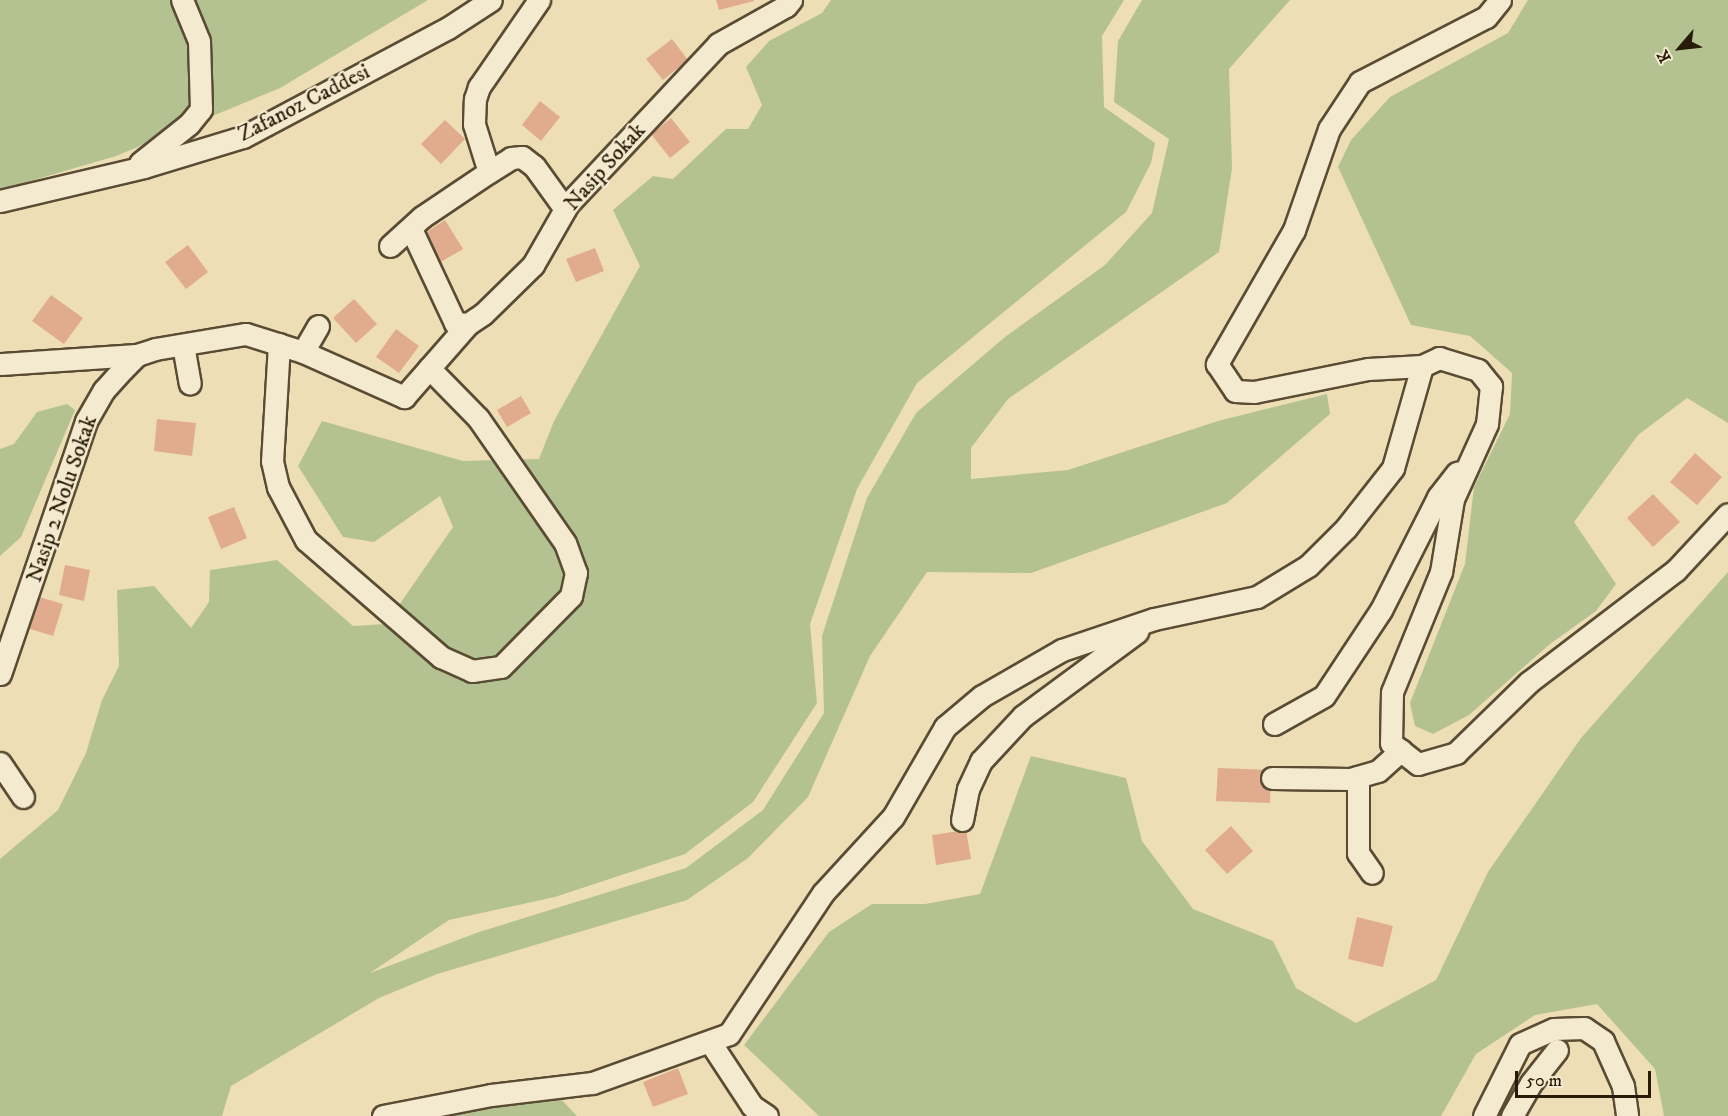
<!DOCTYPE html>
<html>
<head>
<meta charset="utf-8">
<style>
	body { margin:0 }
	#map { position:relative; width:1728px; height:1116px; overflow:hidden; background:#eedeb5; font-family:"IM FELL DW Pica",serif }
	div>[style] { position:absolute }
	.green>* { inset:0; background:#b4c291 }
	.building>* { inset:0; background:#e1ac8e }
	.roads { filter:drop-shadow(2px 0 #5a4c34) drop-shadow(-2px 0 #5a4c34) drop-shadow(0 2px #5a4c34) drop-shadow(0 -2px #5a4c34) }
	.minor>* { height:21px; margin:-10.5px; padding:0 10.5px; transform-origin:10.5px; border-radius:10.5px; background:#f4eacf }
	span { translate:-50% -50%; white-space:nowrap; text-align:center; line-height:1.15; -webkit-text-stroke:4.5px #f4eacf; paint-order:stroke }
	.street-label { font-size:22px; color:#281b09 }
	.north { position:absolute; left:1650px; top:18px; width:60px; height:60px; -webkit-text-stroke:4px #f4eacf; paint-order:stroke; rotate:242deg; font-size:16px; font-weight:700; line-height:24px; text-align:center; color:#281b09 }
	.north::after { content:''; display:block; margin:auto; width:21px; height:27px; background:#281b09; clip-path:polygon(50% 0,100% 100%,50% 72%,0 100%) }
	.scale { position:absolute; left:1515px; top:1071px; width:136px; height:27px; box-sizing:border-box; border:3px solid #281b09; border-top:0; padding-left:8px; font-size:18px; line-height:21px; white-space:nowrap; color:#281b09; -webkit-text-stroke:4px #f4eacf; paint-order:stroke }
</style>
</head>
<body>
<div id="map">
	<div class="green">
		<div style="clip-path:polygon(0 0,428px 0,280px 88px,116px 156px,0 190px)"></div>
		<div style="clip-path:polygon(831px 0,1124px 0,1102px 36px,1104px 107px,1155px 143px,1151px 163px,1126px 212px,917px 383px,857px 489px,810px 624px,817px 703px,753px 802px,685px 854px,555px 897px,449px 920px,370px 973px,479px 932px,686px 868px,763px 810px,824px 713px,822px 636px,867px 498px,916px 413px,1005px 337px,1105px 265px,1152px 213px,1169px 139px,1114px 102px,1118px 41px,1142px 0,1290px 0,1229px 69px,1232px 168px,1219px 252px,1008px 399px,971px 448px,971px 479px,1068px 470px,1218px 421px,1327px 394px,1330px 414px,1227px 503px,1031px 573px,927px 572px,870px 656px,808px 797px,748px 858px,687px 900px,437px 974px,379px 998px,231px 1086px,222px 1116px,0 1116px,0 859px,58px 810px,86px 753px,102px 700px,119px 666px,117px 590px,154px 586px,191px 628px,209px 602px,210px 570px,277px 560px,353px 626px,386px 624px,453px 527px,440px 496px,374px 542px,343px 537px,298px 466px,322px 421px,463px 461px,539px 459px,554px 421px,640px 266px,613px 210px,653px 176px,673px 179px,726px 129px,748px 129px,762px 105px,746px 67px,769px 41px,822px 13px)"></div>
		<div style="clip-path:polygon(1528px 0,1728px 0,1728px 423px,1687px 398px,1638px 435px,1574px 522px,1616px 584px,1596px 611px,1550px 644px,1469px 715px,1433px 734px,1415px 726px,1410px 703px,1465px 564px,1474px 487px,1510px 414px,1512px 373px,1470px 336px,1411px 325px,1338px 167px,1351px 140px,1390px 97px,1508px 33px)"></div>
		<div style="clip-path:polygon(67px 404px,75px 410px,21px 537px,0 556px,0 449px,14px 444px,37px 412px)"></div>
		<div style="clip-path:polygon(1728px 572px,1728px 1116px,1664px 1116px,1655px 1069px,1597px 1004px,1535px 1015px,1476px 1054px,1441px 1116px,819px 1116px,744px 1045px,829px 932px,872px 904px,925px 904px,980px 894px,1031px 756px,1126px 778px,1142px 841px,1193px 909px,1273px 941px,1296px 988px,1356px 1023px,1436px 980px,1488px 872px,1581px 738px)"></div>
		<div style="clip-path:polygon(560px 1098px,577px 1116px,436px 1116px)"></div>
	</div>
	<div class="building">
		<div style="clip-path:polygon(716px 0,754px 0,754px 1px,719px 10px)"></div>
		<div style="clip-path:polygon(672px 39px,688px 60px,663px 80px,646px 59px)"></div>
		<div style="clip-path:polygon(540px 101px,560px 117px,541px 141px,522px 125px)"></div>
		<div style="clip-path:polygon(671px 118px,690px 142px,670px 158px,651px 134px)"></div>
		<div style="clip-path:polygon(445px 120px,465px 139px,441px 164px,421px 144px)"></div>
		<div style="clip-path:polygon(445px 220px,463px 249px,439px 263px,422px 235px)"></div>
		<div style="clip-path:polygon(188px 245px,208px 272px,186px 289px,165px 262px)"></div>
		<div style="clip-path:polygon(595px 248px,604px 271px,576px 282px,566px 259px)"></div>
		<div style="clip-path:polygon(51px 295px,83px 318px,64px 344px,32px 321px)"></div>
		<div style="clip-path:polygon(354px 299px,377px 324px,356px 343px,333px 318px)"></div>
		<div style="clip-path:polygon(396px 329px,419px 346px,399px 373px,376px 357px)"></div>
		<div style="clip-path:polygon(521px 396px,531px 413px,507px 427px,497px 410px)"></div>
		<div style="clip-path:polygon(157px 419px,196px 423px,192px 456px,154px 451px)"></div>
		<div style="clip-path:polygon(1695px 453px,1722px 477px,1697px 505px,1670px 482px)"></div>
		<div style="clip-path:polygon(1653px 494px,1680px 522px,1653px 547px,1627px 518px)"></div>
		<div style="clip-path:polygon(234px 507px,247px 538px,221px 549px,208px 517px)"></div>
		<div style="clip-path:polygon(65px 565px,90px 570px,84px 601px,59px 595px)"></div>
		<div style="clip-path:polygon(36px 596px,63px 604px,53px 636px,27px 628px)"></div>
		<div style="clip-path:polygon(1218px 768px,1271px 770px,1270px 803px,1216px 801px)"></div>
		<div style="clip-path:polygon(1231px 826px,1253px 851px,1227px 874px,1205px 850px)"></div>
		<div style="clip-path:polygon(966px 830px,971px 859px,936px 865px,932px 835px)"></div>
		<div style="clip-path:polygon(1357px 917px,1393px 926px,1383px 967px,1348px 959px)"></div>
		<div style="clip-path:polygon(678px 1068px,688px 1094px,653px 1107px,643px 1082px)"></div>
	</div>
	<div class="roads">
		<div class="minor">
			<div style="left:1500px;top:0;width:22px;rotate:129deg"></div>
			<div style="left:1486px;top:17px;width:142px;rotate:152.7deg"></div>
			<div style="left:1360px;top:82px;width:56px;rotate:123.4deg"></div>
			<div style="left:1329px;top:129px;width:107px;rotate:109.1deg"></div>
			<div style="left:1294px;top:230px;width:155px;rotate:119.9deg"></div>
			<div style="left:1217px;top:364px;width:32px;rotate:56deg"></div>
			<div style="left:1235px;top:391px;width:19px;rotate:3deg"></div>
			<div style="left:1254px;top:392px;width:116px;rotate:-11.4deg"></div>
			<div style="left:1368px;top:369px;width:54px;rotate:-3.2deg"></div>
			<div style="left:1422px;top:366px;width:19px;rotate:-25deg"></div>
			<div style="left:1439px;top:358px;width:41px;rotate:17.1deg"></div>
			<div style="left:1478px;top:370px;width:21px;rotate:51deg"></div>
			<div style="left:1491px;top:386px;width:38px;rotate:96deg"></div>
			<div style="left:1487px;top:424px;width:82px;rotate:114.4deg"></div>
			<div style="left:1453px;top:499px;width:74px;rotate:99.3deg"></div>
			<div style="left:1441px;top:572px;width:130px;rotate:112.2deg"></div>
			<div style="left:1392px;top:692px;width:51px;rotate:91.1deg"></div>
			<div style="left:1391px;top:743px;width:34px;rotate:38deg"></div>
			<div style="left:1418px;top:764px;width:40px;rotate:-16deg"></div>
			<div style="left:1456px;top:753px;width:102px;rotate:-44.2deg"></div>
			<div style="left:1529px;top:682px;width:185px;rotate:-37.3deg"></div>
			<div style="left:1676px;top:570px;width:76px;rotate:-47.1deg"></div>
			<div style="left:140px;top:163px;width:63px;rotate:-38.5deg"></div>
			<div style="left:189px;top:124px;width:19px;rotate:-51deg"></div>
			<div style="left:201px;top:109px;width:68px;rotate:-91.7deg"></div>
			<div style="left:199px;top:41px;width:44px;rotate:-112.5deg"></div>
			<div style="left:489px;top:172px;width:26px;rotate:-32deg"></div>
			<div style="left:511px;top:158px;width:11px;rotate:-5deg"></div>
			<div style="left:522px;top:157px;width:15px;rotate:37deg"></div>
			<div style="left:534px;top:166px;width:53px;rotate:54.2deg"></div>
			<div style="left:0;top:201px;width:148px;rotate:-13.3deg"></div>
			<div style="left:144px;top:167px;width:103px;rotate:-16.9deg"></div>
			<div style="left:243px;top:137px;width:232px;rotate:-28deg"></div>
			<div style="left:448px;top:28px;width:51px;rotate:-33.1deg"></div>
			<div style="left:412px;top:231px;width:102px;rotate:64.9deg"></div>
			<div style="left:455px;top:323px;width:13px;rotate:4deg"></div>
			<div style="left:468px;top:324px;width:18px;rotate:-34deg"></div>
			<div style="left:483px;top:314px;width:70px;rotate:-44.4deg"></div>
			<div style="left:533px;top:265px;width:70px;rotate:-60.2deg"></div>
			<div style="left:568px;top:204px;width:219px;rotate:-46.8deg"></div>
			<div style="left:718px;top:44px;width:78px;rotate:-29.2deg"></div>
			<div style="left:786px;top:6px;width:8px;rotate:-50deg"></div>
			<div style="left:390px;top:246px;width:43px;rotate:-42.2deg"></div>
			<div style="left:422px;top:217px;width:81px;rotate:-33.9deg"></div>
			<div style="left:489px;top:172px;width:50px;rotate:-107.4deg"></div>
			<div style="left:474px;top:124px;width:25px;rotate:-88deg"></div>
			<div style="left:475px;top:99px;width:13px;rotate:-72deg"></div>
			<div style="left:479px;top:87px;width:106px;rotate:-55.4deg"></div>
			<div style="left:279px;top:344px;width:117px;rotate:93.4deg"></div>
			<div style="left:272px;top:461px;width:27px;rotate:77deg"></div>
			<div style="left:278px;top:487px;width:60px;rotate:62.2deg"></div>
			<div style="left:306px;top:540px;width:179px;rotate:40.9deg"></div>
			<div style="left:441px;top:657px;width:34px;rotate:24deg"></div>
			<div style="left:472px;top:671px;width:29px;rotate:-8deg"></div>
			<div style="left:501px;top:667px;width:100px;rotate:-45.4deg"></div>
			<div style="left:571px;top:596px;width:24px;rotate:-78deg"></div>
			<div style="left:576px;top:573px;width:32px;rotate:-110deg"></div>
			<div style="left:565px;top:543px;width:152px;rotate:-124.8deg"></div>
			<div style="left:478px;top:418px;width:70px;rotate:-134.4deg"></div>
			<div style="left:183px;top:345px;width:39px;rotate:80deg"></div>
			<div style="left:303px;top:352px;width:111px;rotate:24deg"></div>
			<div style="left:404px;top:397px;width:97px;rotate:-48.8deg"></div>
			<div style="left:0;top:364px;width:137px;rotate:-3.8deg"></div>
			<div style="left:0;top:674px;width:267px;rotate:-71.2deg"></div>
			<div style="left:86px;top:421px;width:36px;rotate:-60deg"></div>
			<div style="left:104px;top:390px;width:28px;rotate:-48deg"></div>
			<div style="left:123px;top:369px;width:20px;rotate:-45deg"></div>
			<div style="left:137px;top:355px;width:19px;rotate:-18deg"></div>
			<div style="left:155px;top:349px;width:92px;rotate:-9.4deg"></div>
			<div style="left:246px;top:334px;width:60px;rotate:17.5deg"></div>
			<div style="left:303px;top:352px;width:30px;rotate:-60deg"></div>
			<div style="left:1274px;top:724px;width:57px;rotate:-29.2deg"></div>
			<div style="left:1324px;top:696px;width:103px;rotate:-56.5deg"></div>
			<div style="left:1381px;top:610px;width:127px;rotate:-63.2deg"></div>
			<div style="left:1438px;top:497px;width:31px;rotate:-52deg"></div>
			<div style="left:0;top:763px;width:41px;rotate:55.9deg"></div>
			<div style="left:1358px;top:777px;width:76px;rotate:90deg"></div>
			<div style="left:1358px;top:853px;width:24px;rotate:55deg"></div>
			<div style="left:1272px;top:778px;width:78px;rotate:0.7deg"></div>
			<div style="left:1350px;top:779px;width:29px;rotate:-16deg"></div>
			<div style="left:1378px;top:771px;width:31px;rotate:-42deg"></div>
			<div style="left:962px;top:820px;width:32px;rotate:-79deg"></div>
			<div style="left:968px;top:789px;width:31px;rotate:-65deg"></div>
			<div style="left:981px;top:761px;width:62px;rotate:-47deg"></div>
			<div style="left:1023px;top:716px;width:142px;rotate:-36.4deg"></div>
			<div style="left:710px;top:1042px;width:77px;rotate:56.7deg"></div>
			<div style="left:752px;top:1106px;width:18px;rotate:34deg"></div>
			<div style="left:383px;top:1116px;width:110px;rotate:-11deg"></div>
			<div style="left:491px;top:1095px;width:102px;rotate:-6.8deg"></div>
			<div style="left:592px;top:1083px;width:145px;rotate:-19.7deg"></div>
			<div style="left:729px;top:1034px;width:169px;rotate:-56.3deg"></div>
			<div style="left:823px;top:893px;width:103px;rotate:-47.4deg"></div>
			<div style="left:893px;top:817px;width:104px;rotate:-60deg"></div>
			<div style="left:945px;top:727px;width:48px;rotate:-40deg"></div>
			<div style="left:982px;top:696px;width:92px;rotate:-29.9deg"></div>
			<div style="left:1062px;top:650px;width:97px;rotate:-18.6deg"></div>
			<div style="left:1154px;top:619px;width:105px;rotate:-12.1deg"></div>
			<div style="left:1257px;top:597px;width:60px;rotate:-31.3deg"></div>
			<div style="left:1308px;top:566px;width:54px;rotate:-45deg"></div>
			<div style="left:1346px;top:528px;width:76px;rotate:-51.9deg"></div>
			<div style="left:1393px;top:468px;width:106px;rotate:-74.1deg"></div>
			<div style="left:1484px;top:1116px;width:80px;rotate:-63.4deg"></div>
			<div style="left:1520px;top:1044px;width:37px;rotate:-24deg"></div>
			<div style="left:1554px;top:1029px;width:30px;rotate:-2deg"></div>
			<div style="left:1584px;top:1028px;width:23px;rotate:34deg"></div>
			<div style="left:1603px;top:1041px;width:49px;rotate:66deg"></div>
			<div style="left:1623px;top:1086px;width:30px;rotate:82deg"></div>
			<div style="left:1512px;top:1116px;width:38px;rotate:-60deg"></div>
			<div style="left:1531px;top:1083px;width:42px;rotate:-51.8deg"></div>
		</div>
	</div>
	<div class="street-label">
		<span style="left:304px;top:103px;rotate:-27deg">Zafanoz Caddesi</span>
		<span style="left:605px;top:167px;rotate:-48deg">Nasip Sokak</span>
		<span style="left:62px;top:499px;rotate:-71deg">Nasip 2 Nolu Sokak</span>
	</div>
	<div class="north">K</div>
	<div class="scale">50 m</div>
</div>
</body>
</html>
